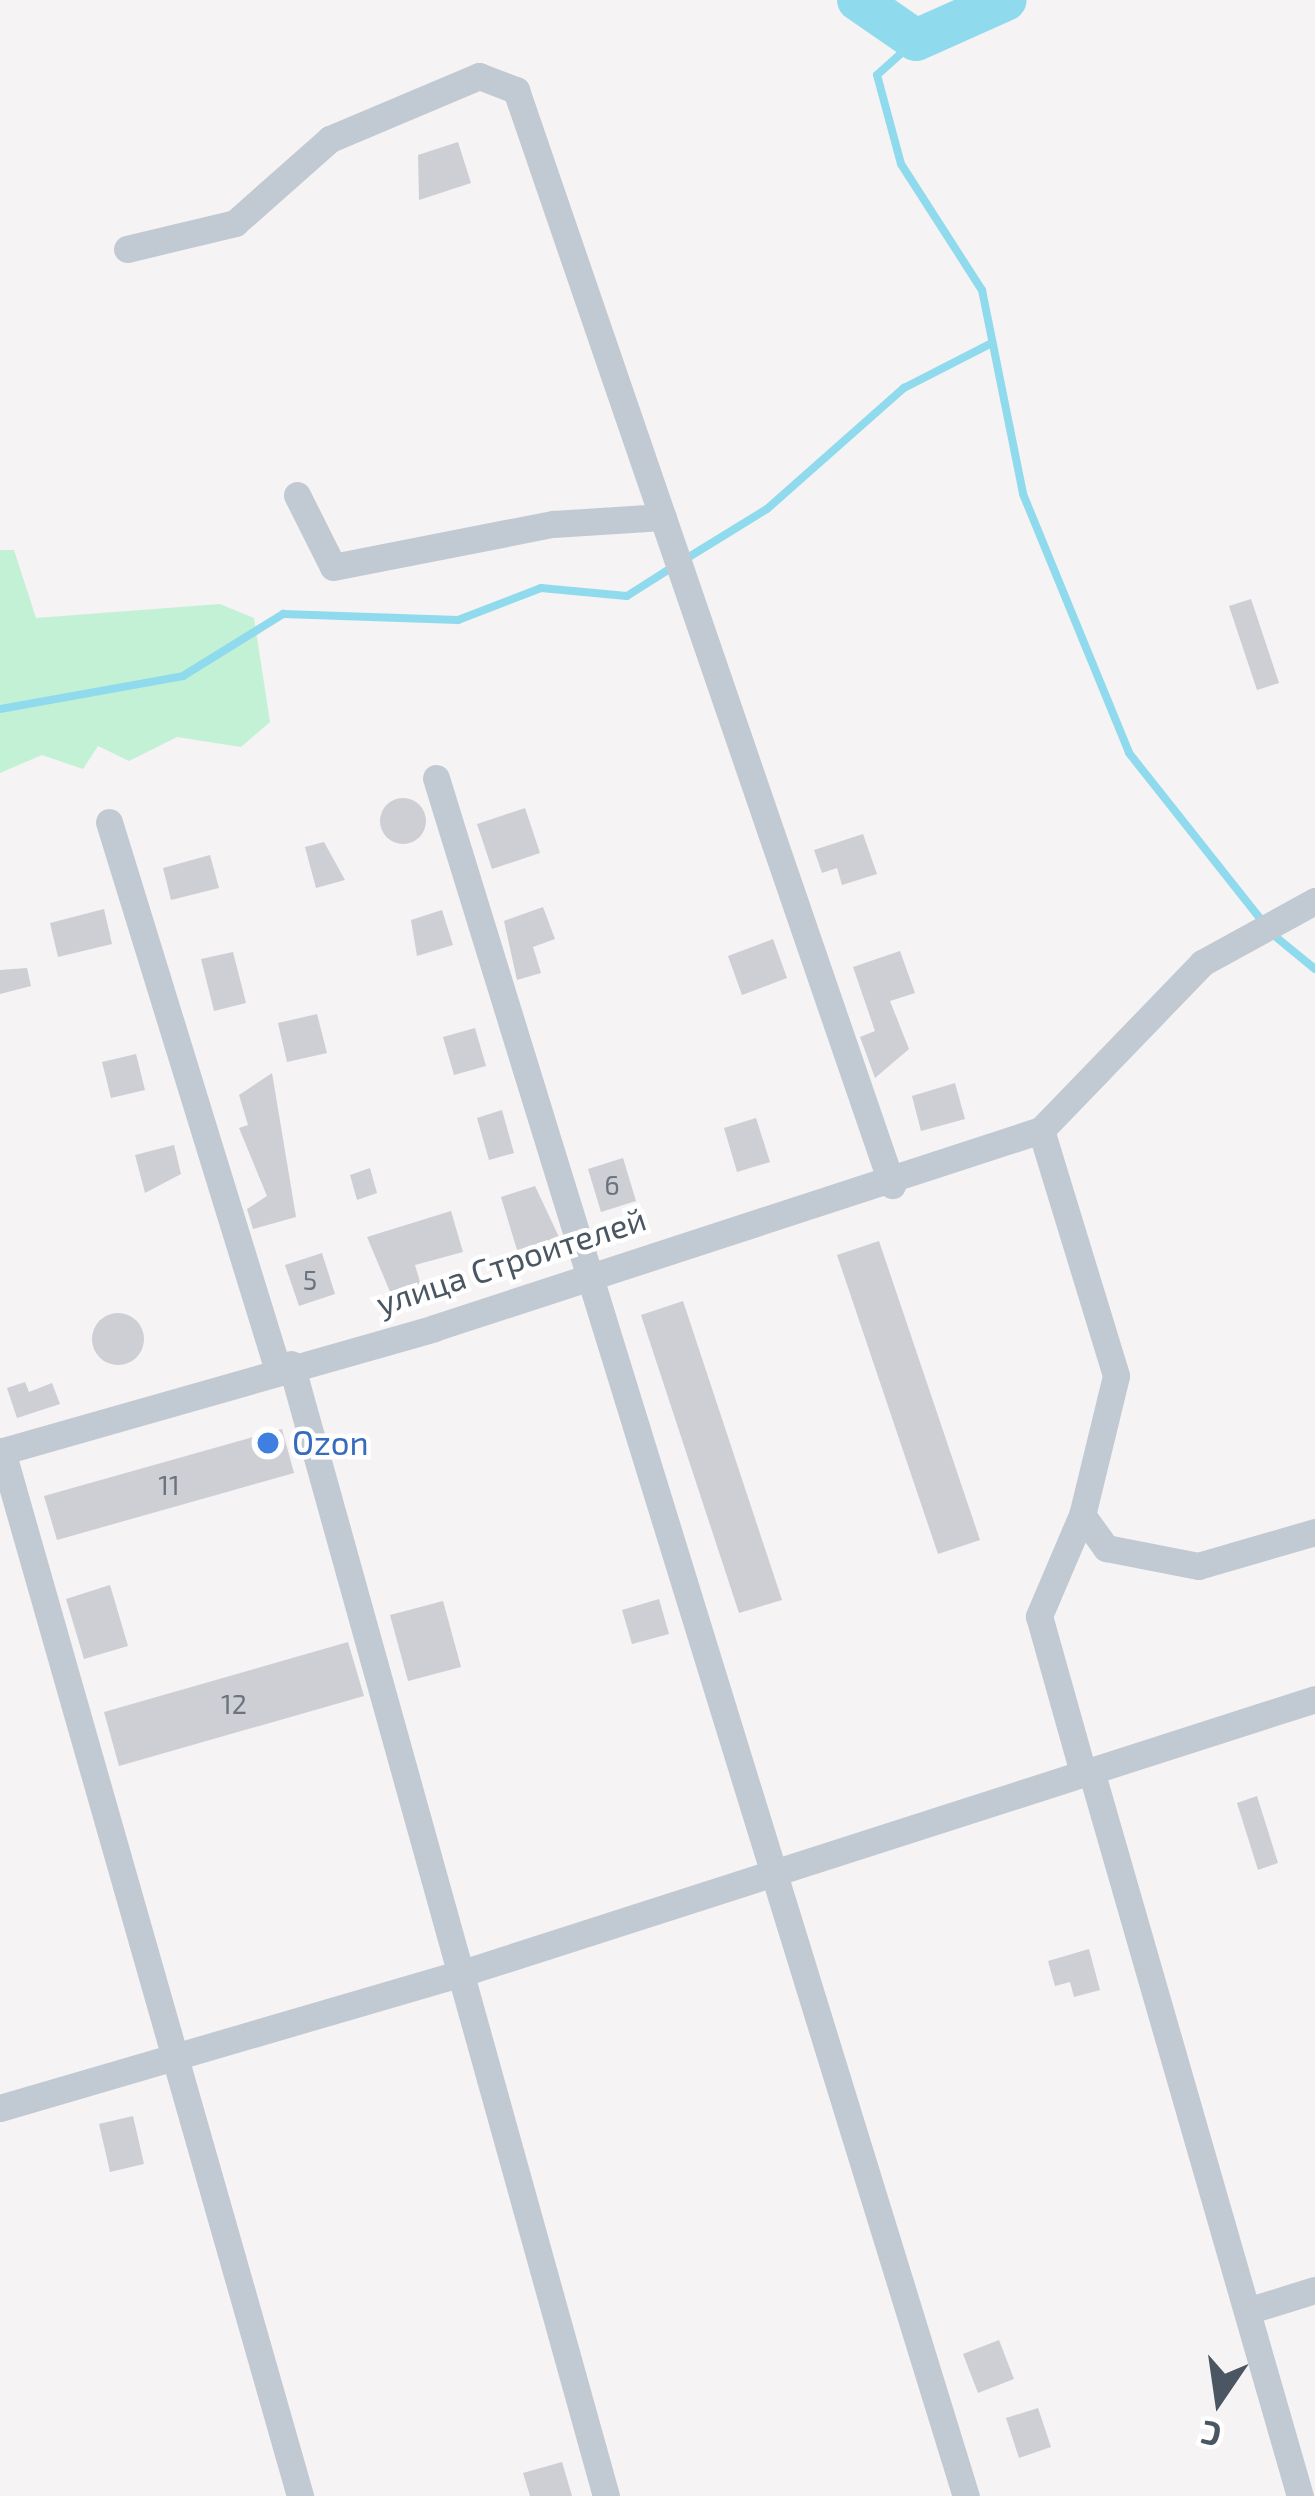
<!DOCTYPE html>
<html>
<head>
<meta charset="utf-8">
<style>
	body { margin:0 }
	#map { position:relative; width:1315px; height:2496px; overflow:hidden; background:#f5f3f3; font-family:"Exo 2",sans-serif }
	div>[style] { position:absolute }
	.green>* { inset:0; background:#c3f1d5 }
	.stream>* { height:8px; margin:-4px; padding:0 4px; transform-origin:4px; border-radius:4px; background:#90daee }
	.river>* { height:42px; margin:-21px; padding:0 21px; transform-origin:21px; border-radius:21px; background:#90daee }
	.building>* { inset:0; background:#cdcfd5 }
	.round { border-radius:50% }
	.minor>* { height:27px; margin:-13.5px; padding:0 13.5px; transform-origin:13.5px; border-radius:13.5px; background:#c1cad2 }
	.dots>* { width:33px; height:33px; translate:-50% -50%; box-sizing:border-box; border:6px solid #fff; border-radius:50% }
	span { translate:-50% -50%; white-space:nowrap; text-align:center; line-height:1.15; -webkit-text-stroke:9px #fff; paint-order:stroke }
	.number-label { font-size:27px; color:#6b747e }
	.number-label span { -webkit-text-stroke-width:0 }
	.street-label { font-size:33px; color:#4a5661 }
	.shop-label { font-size:33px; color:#366cbe }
	.left { translate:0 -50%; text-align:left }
	.north { position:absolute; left:1159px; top:2340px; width:120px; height:120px; -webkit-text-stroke:9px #fff; paint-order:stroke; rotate:193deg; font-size:33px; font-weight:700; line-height:48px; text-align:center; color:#4a5661 }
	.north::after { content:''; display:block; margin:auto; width:42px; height:54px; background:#4a5661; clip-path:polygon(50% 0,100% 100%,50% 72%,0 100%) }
</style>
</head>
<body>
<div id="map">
	<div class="green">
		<div style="clip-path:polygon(0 550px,14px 550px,36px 618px,220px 604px,254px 618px,270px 722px,241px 747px,177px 737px,129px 761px,98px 746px,83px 769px,42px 755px,0 773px)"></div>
	</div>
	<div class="stream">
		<div style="left:916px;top:40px;width:52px;rotate:138.1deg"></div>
		<div style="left:877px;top:75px;width:92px;rotate:74.9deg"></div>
		<div style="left:901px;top:164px;width:150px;rotate:57.3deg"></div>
		<div style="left:982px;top:290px;width:208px;rotate:78.6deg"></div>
		<div style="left:1023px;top:494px;width:280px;rotate:67.7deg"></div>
		<div style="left:1129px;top:753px;width:214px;rotate:51.6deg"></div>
		<div style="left:684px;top:560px;width:97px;rotate:-31.6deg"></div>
		<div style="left:767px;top:509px;width:183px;rotate:-41.5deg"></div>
		<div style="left:904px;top:388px;width:99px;rotate:-27.1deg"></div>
		<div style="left:0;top:709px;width:186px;rotate:-10.2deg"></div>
		<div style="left:183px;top:676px;width:118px;rotate:-31.8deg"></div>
		<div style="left:283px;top:614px;width:175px;rotate:2deg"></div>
		<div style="left:458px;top:620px;width:89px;rotate:-21.1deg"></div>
		<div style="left:541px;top:588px;width:86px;rotate:5.3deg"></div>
		<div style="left:627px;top:596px;width:52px;rotate:-32.5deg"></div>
		<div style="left:1271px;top:933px;width:57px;rotate:39.3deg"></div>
	</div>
	<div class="river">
		<div style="left:858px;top:0;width:70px;rotate:34.6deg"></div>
		<div style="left:916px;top:40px;width:98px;rotate:-24deg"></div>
	</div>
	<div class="building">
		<div style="clip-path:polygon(458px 142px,471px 183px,419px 200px,418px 155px)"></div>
		<div style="clip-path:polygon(1251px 599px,1279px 683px,1257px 690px,1229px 606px)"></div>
		<div class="round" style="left:380px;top:798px;width:46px;height:46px"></div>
		<div style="clip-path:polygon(525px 808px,540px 853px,492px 869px,477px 824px)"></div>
		<div style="clip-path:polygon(863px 834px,877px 874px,842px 885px,837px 868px,822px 873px,814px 850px)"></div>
		<div style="clip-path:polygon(324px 842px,345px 880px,316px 888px,305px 847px)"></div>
		<div style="clip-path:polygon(210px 855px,219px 888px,171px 900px,163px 868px)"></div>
		<div style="clip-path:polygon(543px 907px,555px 939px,533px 947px,541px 973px,517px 980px,504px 921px)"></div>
		<div style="clip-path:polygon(104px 909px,112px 944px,58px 957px,50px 923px)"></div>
		<div style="clip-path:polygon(442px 910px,453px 945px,417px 956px,411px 920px)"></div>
		<div style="clip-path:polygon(773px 939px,787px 978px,742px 995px,728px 956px)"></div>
		<div style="clip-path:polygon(900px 951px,915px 993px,890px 1001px,909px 1049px,875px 1078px,860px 1037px,875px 1031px,853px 967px)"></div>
		<div style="clip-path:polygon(233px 952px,246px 1003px,214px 1011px,201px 959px)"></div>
		<div style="clip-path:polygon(27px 968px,31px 986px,0 994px,0 970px)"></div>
		<div style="clip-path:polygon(317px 1014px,327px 1053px,287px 1062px,278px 1023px)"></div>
		<div style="clip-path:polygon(475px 1028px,486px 1066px,454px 1075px,443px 1037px)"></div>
		<div style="clip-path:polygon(136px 1054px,145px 1090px,111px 1098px,102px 1062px)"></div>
		<div style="clip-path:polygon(272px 1073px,296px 1217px,253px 1229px,247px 1209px,267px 1196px,239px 1128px,248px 1125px,239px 1095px)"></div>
		<div style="clip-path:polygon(955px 1083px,965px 1119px,921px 1131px,912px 1096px)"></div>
		<div style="clip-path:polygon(502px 1110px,514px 1153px,489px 1160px,477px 1118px)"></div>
		<div style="clip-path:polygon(756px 1118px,770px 1162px,737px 1172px,724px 1128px)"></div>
		<div style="clip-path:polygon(174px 1145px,181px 1174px,145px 1193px,135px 1155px)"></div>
		<div style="clip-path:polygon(623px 1158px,636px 1201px,601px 1212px,588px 1169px)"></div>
		<div style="clip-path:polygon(370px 1168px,377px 1193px,357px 1200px,350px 1175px)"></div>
		<div style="clip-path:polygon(535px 1186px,559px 1237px,517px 1250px,501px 1197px)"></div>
		<div style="clip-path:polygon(451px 1211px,463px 1252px,415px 1265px,421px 1285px,391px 1294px,367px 1237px)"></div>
		<div style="clip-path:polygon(879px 1241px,980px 1540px,938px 1554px,837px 1255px)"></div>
		<div style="clip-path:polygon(322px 1253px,335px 1294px,299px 1306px,285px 1265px)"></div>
		<div style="clip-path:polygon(683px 1301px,782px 1600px,739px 1613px,641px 1315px)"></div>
		<div class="round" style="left:92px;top:1313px;width:52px;height:52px"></div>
		<div style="clip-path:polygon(25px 1382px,29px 1392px,52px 1383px,60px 1404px,17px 1418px,7px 1388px)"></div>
		<div style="clip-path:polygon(282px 1429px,294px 1473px,57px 1540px,44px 1496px)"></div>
		<div style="clip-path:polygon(110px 1585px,128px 1646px,84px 1659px,66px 1599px)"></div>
		<div style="clip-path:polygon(659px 1599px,669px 1634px,632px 1644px,622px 1610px)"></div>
		<div style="clip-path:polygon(443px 1601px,461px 1667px,408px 1681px,390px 1615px)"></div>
		<div style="clip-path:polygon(348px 1642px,364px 1696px,119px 1766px,104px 1712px)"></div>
		<div style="clip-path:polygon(1257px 1796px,1278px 1863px,1258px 1870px,1237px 1803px)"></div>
		<div style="clip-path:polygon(1089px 1949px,1100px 1990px,1074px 1997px,1070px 1982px,1055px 1986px,1048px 1961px)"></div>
		<div style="clip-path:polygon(133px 2116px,144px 2164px,110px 2172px,99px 2124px)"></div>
		<div style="clip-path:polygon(999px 2340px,1014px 2379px,978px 2393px,963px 2354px)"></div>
		<div style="clip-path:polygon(1038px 2408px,1051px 2447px,1019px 2458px,1006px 2418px)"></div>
		<div style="clip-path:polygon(562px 2462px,572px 2496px,530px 2496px,523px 2473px)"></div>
	</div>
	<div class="minor">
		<div style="left:127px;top:249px;width:111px;rotate:-13.5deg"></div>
		<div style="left:235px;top:223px;width:127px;rotate:-41.5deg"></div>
		<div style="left:330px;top:139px;width:162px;rotate:-22.9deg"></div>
		<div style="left:479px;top:76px;width:40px;rotate:21deg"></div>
		<div style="left:516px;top:90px;width:1158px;rotate:71.05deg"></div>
		<div style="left:297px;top:495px;width:80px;rotate:63.4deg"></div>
		<div style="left:333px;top:567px;width:224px;rotate:-11.1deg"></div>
		<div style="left:553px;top:524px;width:110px;rotate:-3.6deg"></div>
		<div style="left:436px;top:778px;width:1798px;rotate:72.86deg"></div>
		<div style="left:109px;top:822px;width:570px;rotate:72.87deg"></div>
		<div style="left:1041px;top:1130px;width:257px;rotate:73deg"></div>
		<div style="left:1116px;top:1376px;width:143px;rotate:103.7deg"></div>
		<div style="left:1082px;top:1515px;width:110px;rotate:113.1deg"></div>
		<div style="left:1039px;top:1616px;width:163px;rotate:74.3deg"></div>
		<div style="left:291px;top:1364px;width:1175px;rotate:74.45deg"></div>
		<div style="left:2px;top:1451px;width:1087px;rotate:74.08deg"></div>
		<div style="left:0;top:1452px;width:451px;rotate:-15.9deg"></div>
		<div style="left:434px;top:1328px;width:638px;rotate:-18.07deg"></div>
		<div style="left:1041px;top:1130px;width:232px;rotate:-46deg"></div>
		<div style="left:1202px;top:963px;width:129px;rotate:-28.8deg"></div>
		<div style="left:1082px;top:1515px;width:41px;rotate:54deg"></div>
		<div style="left:1106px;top:1548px;width:94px;rotate:11.1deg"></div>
		<div style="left:1198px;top:1566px;width:122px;rotate:-16.2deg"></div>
		<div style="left:1092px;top:1774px;width:751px;rotate:73.93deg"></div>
		<div style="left:0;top:2108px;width:475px;rotate:-16.3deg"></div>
		<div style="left:456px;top:1975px;width:902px;rotate:-17.81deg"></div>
		<div style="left:1247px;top:2311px;width:71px;rotate:-17.2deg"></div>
	</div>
	<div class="dots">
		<div style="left:268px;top:1443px;background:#3f7fe0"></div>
	</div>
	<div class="number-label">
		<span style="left:612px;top:1185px">6</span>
		<span style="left:310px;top:1280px">5</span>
		<span style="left:169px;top:1485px">11</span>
		<span style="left:234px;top:1704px">12</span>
	</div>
	<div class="street-label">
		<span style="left:511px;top:1261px;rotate:-18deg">улица Строителей</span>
	</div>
	<div class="shop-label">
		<span class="left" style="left:292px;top:1443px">Ozon</span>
	</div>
	<div class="north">С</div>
</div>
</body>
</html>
